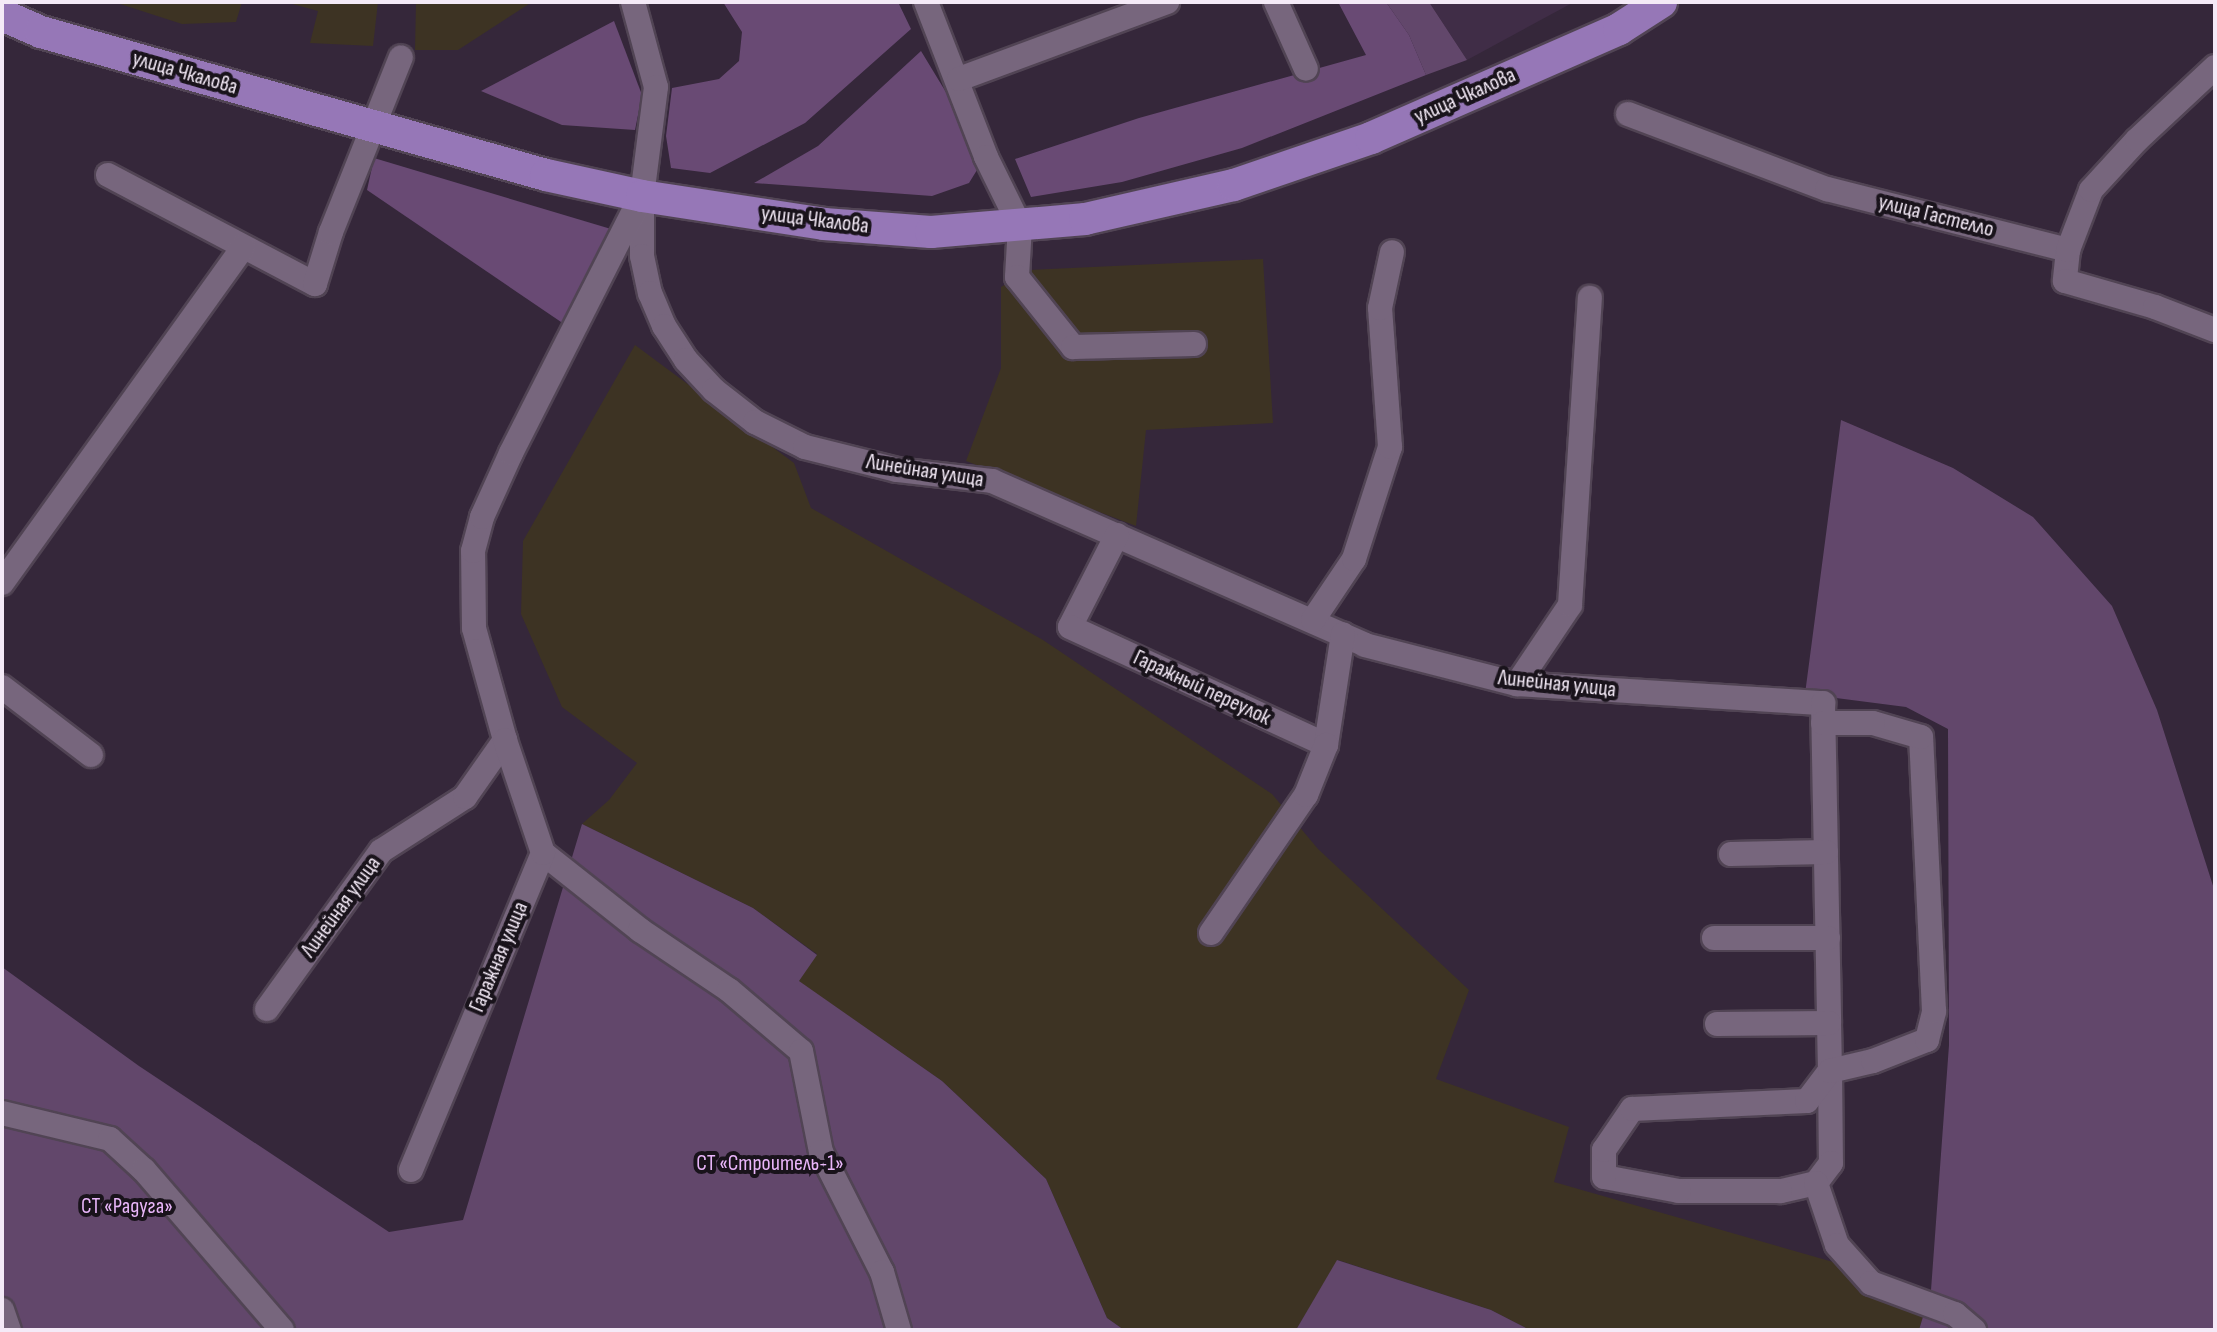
<!DOCTYPE html>
<html>
<head>
<meta charset="utf-8">
<style>
	body { margin:0 }
	#map { position:relative; width:2217px; height:1332px; overflow:hidden; background:#35273a; font-family:"Sofia Sans Condensed",sans-serif }
	div>[style] { position:absolute }
	.built>* { inset:0; background:#402d47 }
	.industrial>* { inset:0; background:#3d3323 }
	.green>* { inset:0; background:#62476b }
	.forest>* { inset:0; background:#694a74 }
	.roads { filter:drop-shadow(2px 0 #514454) drop-shadow(-2px 0 #514454) drop-shadow(0 2px #514454) drop-shadow(0 -2px #514454) }
	.minor>* { height:24px; margin:-12px; padding:0 12px; transform-origin:12px; border-radius:12px; background:#77667d }
	.major>* { height:32px; margin:-16px; padding:0 16px; transform-origin:16px; border-radius:16px; background:#9677b7 }
	span { translate:-50% -50%; white-space:nowrap; text-align:center; line-height:1.15; -webkit-text-stroke:8px #19131b; paint-order:stroke }
	.street-label { font-size:22px; color:#f4eaf7 }
	.park-label { font-size:22px; color:#e9b6fa }
	.frame { position:absolute; inset:0; border:4px solid #f4eaf7; pointer-events:none }
</style>
</head>
<body>
<div id="map">
	<div class="built">
		<div style="clip-path:polygon(1429px 2px,1574px 2px,1467px 60px)"></div>
	</div>
	<div class="industrial">
		<div style="clip-path:polygon(114px 2px,242px 2px,236px 22px,182px 24px)"></div>
		<div style="clip-path:polygon(285px 2px,378px 2px,373px 46px,310px 43px,318px 11px)"></div>
		<div style="clip-path:polygon(416px 2px,532px 2px,458px 50px,415px 50px)"></div>
		<div style="clip-path:polygon(1263px 259px,1273px 423px,1146px 430px,1136px 526px,966px 461px,1001px 368px,1001px 287px,1029px 270px)"></div>
		<div style="clip-path:polygon(635px 345px,794px 463px,811px 508px,1043px 640px,1272px 794px,1318px 849px,1469px 990px,1436px 1079px,1569px 1127px,1554px 1182px,1931px 1290px,1919px 1330px,1530px 1330px,1491px 1310px,1338px 1260px,1296px 1330px,1124px 1330px,1107px 1318px,1046px 1179px,942px 1081px,798px 981px,817px 954px,753px 908px,582px 824px,609px 800px,637px 763px,562px 707px,521px 614px,523px 541px)"></div>
	</div>
	<div class="green">
		<div style="clip-path:polygon(1386px 2px,1429px 2px,1467px 60px,1426px 75px,1409px 35px)"></div>
		<div style="clip-path:polygon(1841px 420px,1953px 468px,2033px 517px,2112px 606px,2157px 710px,2215px 892px,2215px 1330px,1919px 1330px,1931px 1290px,1949px 1045px,1948px 729px,1906px 707px,1805px 694px)"></div>
		<div style="clip-path:polygon(582px 824px,753px 908px,817px 955px,799px 981px,942px 1081px,1046px 1179px,1107px 1318px,1124px 1330px,2px 1330px,2px 967px,139px 1066px,389px 1232px,463px 1220px)"></div>
		<div style="clip-path:polygon(1337px 1260px,1491px 1310px,1530px 1330px,1296px 1330px)"></div>
	</div>
	<div class="forest">
		<div style="clip-path:polygon(723px 2px,898px 2px,911px 29px,805px 123px,710px 173px,671px 168px,666px 136px,672px 88px,719px 79px,739px 61px,742px 32px)"></div>
		<div style="clip-path:polygon(1338px 2px,1386px 2px,1409px 35px,1426px 75px,1242px 148px,1122px 182px,1031px 197px,1015px 159px,1139px 118px,1366px 55px)"></div>
		<div style="clip-path:polygon(614px 21px,642px 95px,635px 130px,562px 125px,481px 91px)"></div>
		<div style="clip-path:polygon(921px 51px,958px 112px,974px 146px,977px 170px,969px 183px,932px 196px,754px 183px,818px 146px)"></div>
		<div style="clip-path:polygon(374px 158px,611px 229px,564px 324px,367px 190px)"></div>
	</div>
	<div class="roads">
		<div class="minor">
			<div style="left:633px;top:2px;width:88px;rotate:74.9deg"></div>
			<div style="left:656px;top:87px;width:110px;rotate:97.3deg"></div>
			<div style="left:642px;top:196px;width:60px;rotate:90deg"></div>
			<div style="left:642px;top:256px;width:38px;rotate:78deg"></div>
			<div style="left:650px;top:293px;width:36px;rotate:67deg"></div>
			<div style="left:664px;top:326px;width:40px;rotate:57.1deg"></div>
			<div style="left:686px;top:360px;width:41px;rotate:47deg"></div>
			<div style="left:714px;top:390px;width:52px;rotate:38deg"></div>
			<div style="left:755px;top:422px;width:56px;rotate:26.6deg"></div>
			<div style="left:805px;top:447px;width:95px;rotate:14deg"></div>
			<div style="left:897px;top:470px;width:96px;rotate:6.6deg"></div>
			<div style="left:992px;top:481px;width:407px;rotate:23.7deg"></div>
			<div style="left:1365px;top:645px;width:157px;rotate:14.4deg"></div>
			<div style="left:1517px;top:684px;width:307px;rotate:3.6deg"></div>
			<div style="left:1823px;top:703px;width:320px;rotate:88.9deg"></div>
			<div style="left:1829px;top:1023px;width:48px;rotate:88.8deg"></div>
			<div style="left:1830px;top:1071px;width:92px;rotate:89.4deg"></div>
			<div style="left:1831px;top:1163px;width:25px;rotate:127deg"></div>
			<div style="left:1816px;top:1183px;width:37px;rotate:167deg"></div>
			<div style="left:1780px;top:1191px;width:101px;rotate:180deg"></div>
			<div style="left:1679px;top:1191px;width:76px;rotate:-169.4deg"></div>
			<div style="left:1604px;top:1177px;width:27px;rotate:-90deg"></div>
			<div style="left:1604px;top:1150px;width:50px;rotate:-55.7deg"></div>
			<div style="left:1632px;top:1109px;width:175px;rotate:-2.6deg"></div>
			<div style="left:1807px;top:1101px;width:38px;rotate:-53deg"></div>
			<div style="left:1830px;top:1071px;width:44px;rotate:-13.1deg"></div>
			<div style="left:1873px;top:1061px;width:58px;rotate:-21.3deg"></div>
			<div style="left:1927px;top:1040px;width:30px;rotate:-76deg"></div>
			<div style="left:1934px;top:1011px;width:274px;rotate:-92.7deg"></div>
			<div style="left:1921px;top:737px;width:50px;rotate:-163.7deg"></div>
			<div style="left:1873px;top:723px;width:50px;rotate:180deg"></div>
			<div style="left:926px;top:2px;width:166px;rotate:68.8deg"></div>
			<div style="left:986px;top:157px;width:77px;rotate:63.8deg"></div>
			<div style="left:1020px;top:226px;width:51px;rotate:93.4deg"></div>
			<div style="left:1017px;top:277px;width:90px;rotate:51.3deg"></div>
			<div style="left:1073px;top:347px;width:121px;rotate:-1.4deg"></div>
			<div style="left:1276px;top:2px;width:73px;rotate:65.9deg"></div>
			<div style="left:959px;top:79px;width:222px;rotate:-20.3deg"></div>
			<div style="left:1628px;top:114px;width:213px;rotate:20.7deg"></div>
			<div style="left:1827px;top:189px;width:249px;rotate:14.2deg"></div>
			<div style="left:2068px;top:250px;width:31px;rotate:96deg"></div>
			<div style="left:2065px;top:281px;width:94px;rotate:16.1deg"></div>
			<div style="left:2155px;top:307px;width:64px;rotate:21deg"></div>
			<div style="left:108px;top:175px;width:234px;rotate:27.8deg"></div>
			<div style="left:315px;top:284px;width:54px;rotate:-72.9deg"></div>
			<div style="left:331px;top:232px;width:188px;rotate:-68.2deg"></div>
			<div style="left:2068px;top:250px;width:64px;rotate:-69deg"></div>
			<div style="left:2091px;top:190px;width:68px;rotate:-47.4deg"></div>
			<div style="left:2137px;top:140px;width:107px;rotate:-43.1deg"></div>
			<div style="left:1117px;top:535px;width:103px;rotate:117.1deg"></div>
			<div style="left:1070px;top:627px;width:282px;rotate:24.7deg"></div>
			<div style="left:1326px;top:745px;width:112px;rotate:-81.3deg"></div>
			<div style="left:2px;top:583px;width:413px;rotate:-54.3deg"></div>
			<div style="left:1313px;top:620px;width:73px;rotate:-56.1deg"></div>
			<div style="left:1354px;top:559px;width:118px;rotate:-72.2deg"></div>
			<div style="left:1390px;top:447px;width:139px;rotate:-94.1deg"></div>
			<div style="left:1380px;top:308px;width:57px;rotate:-77.9deg"></div>
			<div style="left:1517px;top:684px;width:95px;rotate:-56.1deg"></div>
			<div style="left:1570px;top:605px;width:308px;rotate:-86.3deg"></div>
			<div style="left:2px;top:687px;width:112px;rotate:37.4deg"></div>
			<div style="left:543px;top:853px;width:124px;rotate:38.4deg"></div>
			<div style="left:640px;top:930px;width:107px;rotate:34deg"></div>
			<div style="left:729px;top:990px;width:94px;rotate:40.3deg"></div>
			<div style="left:801px;top:1051px;width:103px;rotate:78.8deg"></div>
			<div style="left:821px;top:1152px;width:135px;rotate:63.1deg"></div>
			<div style="left:882px;top:1272px;width:60px;rotate:73.7deg"></div>
			<div style="left:1731px;top:854px;width:95px;rotate:-1.2deg"></div>
			<div style="left:1211px;top:933px;width:168px;rotate:-55.5deg"></div>
			<div style="left:1306px;top:795px;width:54px;rotate:-68.2deg"></div>
			<div style="left:1714px;top:938px;width:114px"></div>
			<div style="left:267px;top:1009px;width:195px;rotate:-54.2deg"></div>
			<div style="left:381px;top:851px;width:100px;rotate:-32.7deg"></div>
			<div style="left:465px;top:797px;width:70px;rotate:-54.9deg"></div>
			<div style="left:505px;top:740px;width:116px;rotate:-105.5deg"></div>
			<div style="left:474px;top:628px;width:77px;rotate:-90.7deg"></div>
			<div style="left:473px;top:551px;width:35px;rotate:-75deg"></div>
			<div style="left:482px;top:517px;width:70px;rotate:-65.6deg"></div>
			<div style="left:511px;top:453px;width:283px;rotate:-63.1deg"></div>
			<div style="left:1717px;top:1024px;width:112px;rotate:-0.5deg"></div>
			<div style="left:2px;top:1113px;width:111px;rotate:13.5deg"></div>
			<div style="left:110px;top:1139px;width:46px;rotate:42.4deg"></div>
			<div style="left:144px;top:1170px;width:211px;rotate:49.2deg"></div>
			<div style="left:411px;top:1170px;width:343px;rotate:-67.4deg"></div>
			<div style="left:543px;top:853px;width:119px;rotate:-108.6deg"></div>
			<div style="left:1816px;top:1183px;width:65px;rotate:71.3deg"></div>
			<div style="left:1837px;top:1245px;width:51px;rotate:48.2deg"></div>
			<div style="left:1871px;top:1283px;width:90px;rotate:20.3deg"></div>
			<div style="left:1955px;top:1314px;width:25px;rotate:40deg"></div>
			<div style="left:2px;top:1310px;width:21px;rotate:71deg"></div>
		</div>
		<div class="major">
			<div style="left:2px;top:15px;width:43px;rotate:23.6deg"></div>
			<div style="left:41px;top:32px;width:525px;rotate:15.81deg"></div>
			<div style="left:546px;top:175px;width:98px;rotate:12.3deg"></div>
			<div style="left:642px;top:196px;width:184px;rotate:8.7deg"></div>
			<div style="left:824px;top:224px;width:107px;rotate:4.3deg"></div>
			<div style="left:931px;top:232px;width:155px;rotate:-4.8deg"></div>
			<div style="left:1085px;top:219px;width:153px;rotate:-12.9deg"></div>
			<div style="left:1234px;top:185px;width:145px;rotate:-18.9deg"></div>
			<div style="left:1371px;top:138px;width:271px;rotate:-23.7deg"></div>
			<div style="left:1619px;top:29px;width:50px;rotate:-32.7deg"></div>
		</div>
	</div>
	<div class="street-label">
		<span style="left:185px;top:73px;rotate:16deg">улица Чкалова</span>
		<span style="left:1465px;top:96px;rotate:-24deg">улица Чкалова</span>
		<span style="left:1936px;top:216px;rotate:14deg">улица Гастелло</span>
		<span style="left:815px;top:220px;rotate:7deg">улица Чкалова</span>
		<span style="left:925px;top:471px;rotate:9deg">Линейная улица</span>
		<span style="left:1557px;top:684px;rotate:6deg">Линейная улица</span>
		<span style="left:1202px;top:688px;rotate:25deg">Гаражный переулок</span>
		<span style="left:341px;top:907px;rotate:-54deg">Линейная улица</span>
		<span style="left:499px;top:957px;rotate:-67deg">Гаражная улица</span>
	</div>
	<div class="park-label">
		<span style="left:770px;top:1164px">СТ «Строитель-1»</span>
		<span style="left:127px;top:1207px">СТ «Радуга»</span>
	</div>
	<div class="frame"></div>
</div>
</body>
</html>
